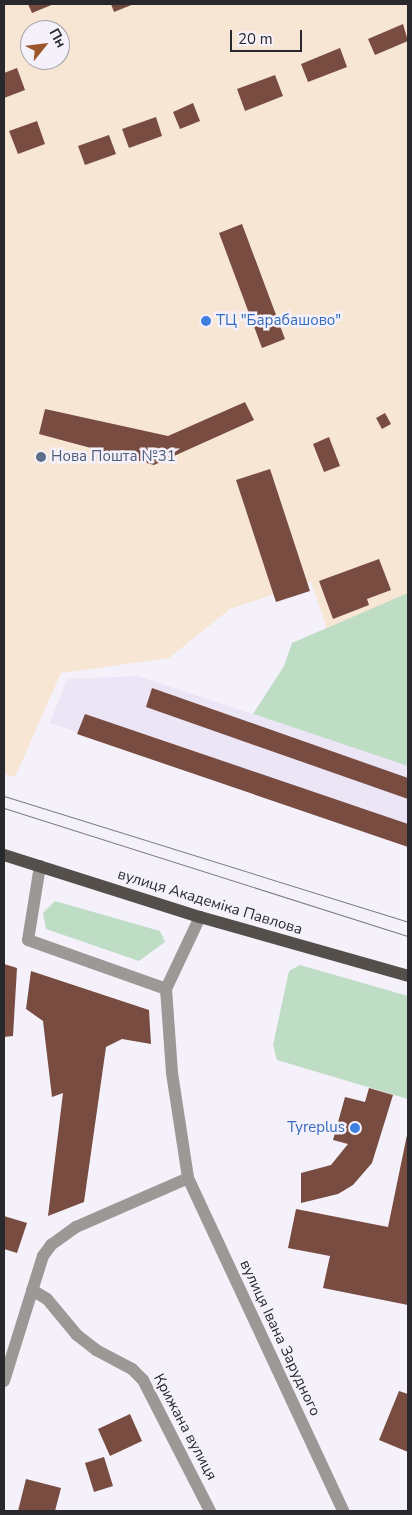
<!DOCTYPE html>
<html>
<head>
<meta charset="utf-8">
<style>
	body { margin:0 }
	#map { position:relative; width:412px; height:1515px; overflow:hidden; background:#f5f1fb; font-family:"Nunito Sans",sans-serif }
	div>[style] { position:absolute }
	.commercial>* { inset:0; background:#f8e6d5 }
	.built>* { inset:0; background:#ece5f6 }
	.green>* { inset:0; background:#bfdcc4 }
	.building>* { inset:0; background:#784c40 }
	.street>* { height:12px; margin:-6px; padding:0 6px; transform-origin:6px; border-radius:6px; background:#9b9895 }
	.primary>* { height:12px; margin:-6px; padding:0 6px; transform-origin:6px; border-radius:6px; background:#544f4a }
	.tram>* { height:1px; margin:-0.5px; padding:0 0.5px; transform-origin:0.5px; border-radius:0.5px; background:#7d7b81 }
	.dots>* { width:14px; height:14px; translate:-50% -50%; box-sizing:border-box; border:2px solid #f5f1fb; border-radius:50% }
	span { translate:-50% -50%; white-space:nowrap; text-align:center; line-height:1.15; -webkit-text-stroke:5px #f5f1fb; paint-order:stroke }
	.shop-label { font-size:15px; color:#366cbe }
	.left { translate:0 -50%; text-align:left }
	.right { translate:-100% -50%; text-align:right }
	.service-label { font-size:15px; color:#4e5e75 }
	.street-label { font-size:15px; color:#29282c }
	.frame { position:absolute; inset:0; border:5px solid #29282c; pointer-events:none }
	.north { position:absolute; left:20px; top:20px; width:50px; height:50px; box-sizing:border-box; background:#f5f1fb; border:1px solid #a3a1a8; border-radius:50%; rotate:61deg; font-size:14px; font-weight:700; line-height:20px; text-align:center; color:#29282c }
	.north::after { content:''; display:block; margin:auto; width:18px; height:22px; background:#9b5729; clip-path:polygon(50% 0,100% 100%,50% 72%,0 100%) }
	.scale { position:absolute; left:230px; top:30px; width:72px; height:22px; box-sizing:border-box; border:2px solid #29282c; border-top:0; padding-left:6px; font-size:15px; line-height:18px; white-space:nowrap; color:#29282c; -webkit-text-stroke:4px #f5f1fb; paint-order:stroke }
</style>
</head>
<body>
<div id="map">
	<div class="commercial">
		<div style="clip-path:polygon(evenodd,4px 4px,408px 4px,408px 593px,327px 629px,311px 582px,230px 609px,169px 658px,61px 673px,15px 777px,4px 774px,4px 4px,30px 30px,60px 30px,60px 60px,30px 60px,30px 30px)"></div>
	</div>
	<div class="built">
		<div style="clip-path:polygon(138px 676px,408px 766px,408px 845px,50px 723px,67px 679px)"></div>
	</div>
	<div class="green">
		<div style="clip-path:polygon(408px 593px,408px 766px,253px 714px,284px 666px,292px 643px)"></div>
		<div style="clip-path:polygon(55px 901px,160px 931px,165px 942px,139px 961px,46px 929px,43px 913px)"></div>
		<div style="clip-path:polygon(300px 965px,408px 996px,408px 1099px,277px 1060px,273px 1045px,289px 971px)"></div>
	</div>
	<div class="building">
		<div style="clip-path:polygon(28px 4px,54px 4px,32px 13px)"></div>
		<div style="clip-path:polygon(111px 4px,134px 4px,114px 12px)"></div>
		<div style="clip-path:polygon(403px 24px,408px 41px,375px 55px,368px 39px)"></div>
		<div style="clip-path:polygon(340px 48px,347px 67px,308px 82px,301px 64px)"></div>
		<div style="clip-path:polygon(17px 68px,25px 90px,4px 98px,4px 73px)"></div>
		<div style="clip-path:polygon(275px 75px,283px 96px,245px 111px,237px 89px)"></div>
		<div style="clip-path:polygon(193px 103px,200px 121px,180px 129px,173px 112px)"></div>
		<div style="clip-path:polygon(156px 117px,162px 136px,129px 148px,122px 129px)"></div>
		<div style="clip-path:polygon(37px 121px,45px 144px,18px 154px,9px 131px)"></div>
		<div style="clip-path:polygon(109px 135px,116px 154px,85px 165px,78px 146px)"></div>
		<div style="clip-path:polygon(242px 224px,285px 339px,262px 348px,219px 233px)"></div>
		<div style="clip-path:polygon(245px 402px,254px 420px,154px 465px,39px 434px,45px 409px,168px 436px)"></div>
		<div style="clip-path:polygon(385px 413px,391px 424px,382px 429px,376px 418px)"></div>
		<div style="clip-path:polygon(329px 437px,340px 466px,324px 472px,313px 444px)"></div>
		<div style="clip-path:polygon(270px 469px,310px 591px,276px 602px,236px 480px)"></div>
		<div style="clip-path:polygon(379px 559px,391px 590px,367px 599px,369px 605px,333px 619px,319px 581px)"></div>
		<div style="clip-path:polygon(152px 688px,408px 778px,408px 799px,146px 707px)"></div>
		<div style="clip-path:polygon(85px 714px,408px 824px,408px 847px,77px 734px)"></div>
		<div style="clip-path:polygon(4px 964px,17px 968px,13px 1036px,4px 1037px)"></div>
		<div style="clip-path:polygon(31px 971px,149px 1010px,151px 1044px,122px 1039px,106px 1047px,84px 1202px,48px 1216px,63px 1093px,52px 1097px,43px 1021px,26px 1009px)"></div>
		<div style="clip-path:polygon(369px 1088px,393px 1095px,372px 1163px,353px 1185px,338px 1194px,301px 1203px,301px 1173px,331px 1165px,348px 1144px,333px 1140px,345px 1097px,365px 1102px)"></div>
		<div style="clip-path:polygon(408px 1130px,408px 1305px,323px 1288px,330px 1256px,288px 1248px,296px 1209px,388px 1227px)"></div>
		<div style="clip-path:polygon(4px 1216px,27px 1223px,17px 1253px,4px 1249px)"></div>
		<div style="clip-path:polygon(399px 1391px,408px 1394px,408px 1452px,379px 1440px)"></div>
		<div style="clip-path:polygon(130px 1414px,142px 1441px,110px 1456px,98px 1429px)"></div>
		<div style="clip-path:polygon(104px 1457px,113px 1486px,94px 1492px,85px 1463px)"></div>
		<div style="clip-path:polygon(26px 1479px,61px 1488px,55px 1511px,18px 1511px)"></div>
	</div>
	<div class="street">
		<div style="left:40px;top:866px;width:75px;rotate:99.2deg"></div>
		<div style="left:28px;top:940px;width:146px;rotate:19.5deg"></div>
		<div style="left:200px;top:917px;width:80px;rotate:115.3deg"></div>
		<div style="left:166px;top:989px;width:84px;rotate:85.9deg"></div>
		<div style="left:172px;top:1073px;width:106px;rotate:81.3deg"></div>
		<div style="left:188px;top:1178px;width:367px;rotate:65deg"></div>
		<div style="left:32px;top:1290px;width:17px;rotate:31deg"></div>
		<div style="left:47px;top:1299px;width:47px;rotate:50.2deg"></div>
		<div style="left:77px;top:1335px;width:24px;rotate:38deg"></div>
		<div style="left:96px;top:1350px;width:41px;rotate:27.8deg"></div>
		<div style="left:132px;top:1369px;width:16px;rotate:45deg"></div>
		<div style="left:143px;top:1380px;width:147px;rotate:62.9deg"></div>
		<div style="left:4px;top:1381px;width:131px;rotate:-72.7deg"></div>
		<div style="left:43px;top:1256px;width:14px;rotate:-54deg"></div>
		<div style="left:51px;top:1245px;width:31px;rotate:-36deg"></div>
		<div style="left:76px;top:1227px;width:122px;rotate:-23.6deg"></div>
	</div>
	<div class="primary">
		<div style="left:4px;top:855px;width:206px;rotate:17.6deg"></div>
		<div style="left:200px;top:917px;width:216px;rotate:15.8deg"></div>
	</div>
	<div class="tram">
		<div style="left:4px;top:796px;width:423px;rotate:17.3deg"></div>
		<div style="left:4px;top:808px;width:424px;rotate:17.6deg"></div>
	</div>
	<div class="dots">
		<div style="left:206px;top:321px;background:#3f7fe0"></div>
		<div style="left:41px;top:457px;background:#5c6f8a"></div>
		<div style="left:355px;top:1128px;background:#3f7fe0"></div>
	</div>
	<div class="shop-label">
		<span class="left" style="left:216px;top:321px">ТЦ "Барабашово"</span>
		<span class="right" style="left:345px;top:1128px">Tyreplus</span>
	</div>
	<div class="service-label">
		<span class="left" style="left:51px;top:457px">Нова Пошта №31</span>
	</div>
	<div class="street-label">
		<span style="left:210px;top:902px;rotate:17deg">вулиця Академіка Павлова</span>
		<span style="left:280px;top:1338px;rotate:65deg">вулиця Івана Зарудного</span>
		<span style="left:185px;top:1427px;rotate:62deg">Крижана вулиця</span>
	</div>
	<div class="frame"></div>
	<div class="north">Пн</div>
	<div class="scale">20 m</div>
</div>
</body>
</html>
